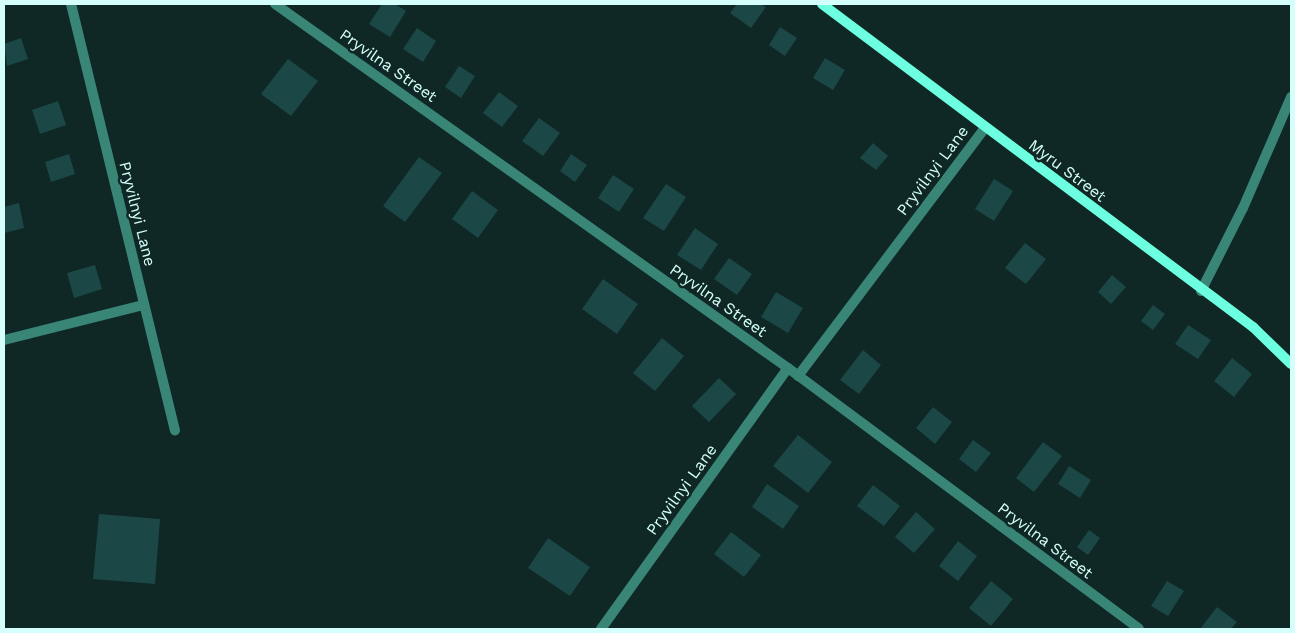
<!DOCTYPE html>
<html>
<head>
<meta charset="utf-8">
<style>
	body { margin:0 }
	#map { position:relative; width:1295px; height:633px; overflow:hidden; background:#0f2725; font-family:"Work Sans",sans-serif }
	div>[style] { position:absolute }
	.building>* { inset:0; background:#1b4846 }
	.street>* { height:10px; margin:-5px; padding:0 5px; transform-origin:5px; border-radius:5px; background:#398677 }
	.secondary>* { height:10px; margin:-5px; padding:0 5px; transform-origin:5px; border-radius:5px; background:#6cffe0 }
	span { translate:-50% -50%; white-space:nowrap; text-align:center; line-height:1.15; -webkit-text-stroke:5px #0f2725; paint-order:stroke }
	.street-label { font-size:16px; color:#d5fffa }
	.frame { position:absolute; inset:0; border:5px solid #d5fffa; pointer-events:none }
</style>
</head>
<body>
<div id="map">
	<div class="building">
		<div style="clip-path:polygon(382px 4px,395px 4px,406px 11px,390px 37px,369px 24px)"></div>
		<div style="clip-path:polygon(737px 4px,760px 4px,766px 7px,751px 28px,730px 13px)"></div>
		<div style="clip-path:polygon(780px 27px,797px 38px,785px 56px,769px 45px)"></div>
		<div style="clip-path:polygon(417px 28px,436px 41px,423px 62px,403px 49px)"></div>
		<div style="clip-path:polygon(21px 38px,28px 59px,7px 66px,4px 44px)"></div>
		<div style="clip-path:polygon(825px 58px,845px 70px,833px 90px,813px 78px)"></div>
		<div style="clip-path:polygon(288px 59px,318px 81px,291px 116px,261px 94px)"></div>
		<div style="clip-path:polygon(459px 66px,475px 76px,461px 98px,445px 87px)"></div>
		<div style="clip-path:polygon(499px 92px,518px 106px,502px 127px,483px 113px)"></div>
		<div style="clip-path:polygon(58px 101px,66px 125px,40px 134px,32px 110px)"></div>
		<div style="clip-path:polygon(539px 118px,560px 133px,543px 156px,522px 141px)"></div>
		<div style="clip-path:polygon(873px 143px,888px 156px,876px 170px,860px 158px)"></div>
		<div style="clip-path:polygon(69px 154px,75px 174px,51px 182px,45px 162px)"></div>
		<div style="clip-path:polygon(571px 154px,587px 165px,575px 182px,560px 171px)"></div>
		<div style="clip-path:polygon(419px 157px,442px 173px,405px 222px,383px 206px)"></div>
		<div style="clip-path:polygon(613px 175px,634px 189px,619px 212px,598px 198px)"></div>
		<div style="clip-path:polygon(994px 179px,1013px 191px,994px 221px,975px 209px)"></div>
		<div style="clip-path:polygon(666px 184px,686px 197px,664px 231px,643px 218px)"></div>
		<div style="clip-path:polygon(472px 191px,498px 210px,478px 238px,452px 219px)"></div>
		<div style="clip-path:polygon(19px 203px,24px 228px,4px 233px,4px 207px)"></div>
		<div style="clip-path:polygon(695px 228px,718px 244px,701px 270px,677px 255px)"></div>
		<div style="clip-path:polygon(1025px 243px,1046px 259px,1026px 284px,1005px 268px)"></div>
		<div style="clip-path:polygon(729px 258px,752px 274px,737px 295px,714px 279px)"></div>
		<div style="clip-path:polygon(95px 265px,102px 289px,74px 298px,67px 273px)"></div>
		<div style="clip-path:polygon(1112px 275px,1126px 287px,1111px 304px,1098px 292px)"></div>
		<div style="clip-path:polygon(603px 279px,638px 304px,617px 334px,582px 309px)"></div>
		<div style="clip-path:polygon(776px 292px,803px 308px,788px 333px,761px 317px)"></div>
		<div style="clip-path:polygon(1153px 305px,1165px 314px,1153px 330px,1141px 321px)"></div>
		<div style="clip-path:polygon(1188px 325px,1211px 340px,1198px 359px,1175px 344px)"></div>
		<div style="clip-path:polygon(662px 338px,684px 356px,655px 391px,633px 373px)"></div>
		<div style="clip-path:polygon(863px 350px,881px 365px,859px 394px,840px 380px)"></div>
		<div style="clip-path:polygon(1232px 358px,1252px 374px,1234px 397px,1214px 381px)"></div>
		<div style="clip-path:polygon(719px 378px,736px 394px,709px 422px,692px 406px)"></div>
		<div style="clip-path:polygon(933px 407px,952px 422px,935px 444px,916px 428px)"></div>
		<div style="clip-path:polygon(798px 435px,832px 462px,808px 493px,773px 466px)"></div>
		<div style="clip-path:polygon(973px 440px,991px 453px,976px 472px,959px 459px)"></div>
		<div style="clip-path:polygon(1043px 442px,1062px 456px,1034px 492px,1016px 478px)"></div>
		<div style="clip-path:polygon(1069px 466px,1091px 480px,1080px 498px,1058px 484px)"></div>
		<div style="clip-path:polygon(767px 484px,799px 506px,783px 529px,752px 507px)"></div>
		<div style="clip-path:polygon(873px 485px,900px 506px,884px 526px,857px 506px)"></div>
		<div style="clip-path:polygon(916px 512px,935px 529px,914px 553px,895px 537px)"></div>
		<div style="clip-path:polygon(99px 514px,160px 519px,155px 584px,93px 579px)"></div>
		<div style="clip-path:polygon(1089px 530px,1100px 538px,1088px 555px,1077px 547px)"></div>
		<div style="clip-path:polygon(731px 532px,761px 555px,744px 577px,714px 554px)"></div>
		<div style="clip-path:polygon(548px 538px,590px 567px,570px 596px,528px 568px)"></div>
		<div style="clip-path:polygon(958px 541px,977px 556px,958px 581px,939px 566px)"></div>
		<div style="clip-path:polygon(991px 581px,1013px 599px,991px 626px,969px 608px)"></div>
		<div style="clip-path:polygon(1167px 581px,1184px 591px,1168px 616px,1151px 606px)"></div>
		<div style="clip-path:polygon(1217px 607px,1237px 622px,1231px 629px,1200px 629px)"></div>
	</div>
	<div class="street">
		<div style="left:71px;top:4px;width:439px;rotate:76.3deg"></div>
		<div style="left:275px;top:4px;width:629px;rotate:35.36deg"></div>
		<div style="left:788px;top:368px;width:437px;rotate:36.6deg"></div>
		<div style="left:1201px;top:291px;width:93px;rotate:-63.2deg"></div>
		<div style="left:1243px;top:208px;width:121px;rotate:-66.6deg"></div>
		<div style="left:4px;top:340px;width:143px;rotate:-14.1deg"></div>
		<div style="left:798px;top:376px;width:311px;rotate:-53deg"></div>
		<div style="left:601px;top:629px;width:321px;rotate:-54.4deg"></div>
	</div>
	<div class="secondary">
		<div style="left:822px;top:4px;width:539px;rotate:36.85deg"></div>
		<div style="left:1253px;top:327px;width:53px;rotate:44.2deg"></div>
	</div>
	<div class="street-label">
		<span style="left:388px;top:66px;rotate:35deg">Pryvilna Street</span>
		<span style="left:933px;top:171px;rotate:-53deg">Pryvilnyi Lane</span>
		<span style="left:1067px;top:171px;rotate:37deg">Myru Street</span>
		<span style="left:137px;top:214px;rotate:76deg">Pryvilnyi Lane</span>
		<span style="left:718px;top:301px;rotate:35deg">Pryvilna Street</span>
		<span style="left:682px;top:490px;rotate:-54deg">Pryvilnyi Lane</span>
		<span style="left:1045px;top:541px;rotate:37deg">Pryvilna Street</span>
	</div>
	<div class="frame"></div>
</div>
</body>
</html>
